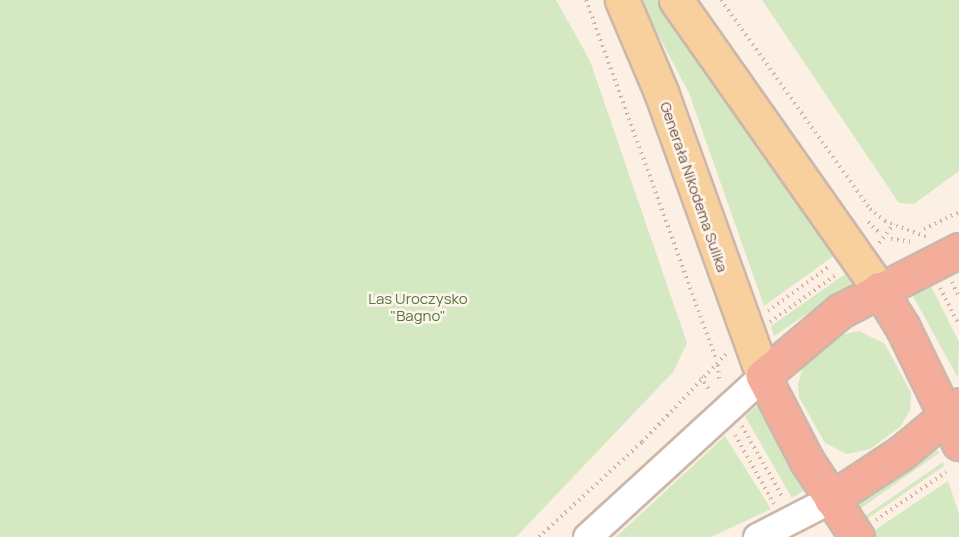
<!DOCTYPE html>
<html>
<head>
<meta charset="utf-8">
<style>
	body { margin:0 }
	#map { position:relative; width:959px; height:537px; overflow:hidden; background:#fbf0e3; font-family:Manrope,sans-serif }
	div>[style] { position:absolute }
	.green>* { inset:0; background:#d4e8c2 }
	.path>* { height:4px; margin-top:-2px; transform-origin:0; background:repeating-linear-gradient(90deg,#d4b09f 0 1.5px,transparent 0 6px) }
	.roads { filter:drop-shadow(2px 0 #ccb7aa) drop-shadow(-2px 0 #ccb7aa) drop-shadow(0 2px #ccb7aa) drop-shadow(0 -2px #ccb7aa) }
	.minor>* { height:27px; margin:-13.5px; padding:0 13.5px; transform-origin:13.5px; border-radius:13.5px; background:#fff }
	.major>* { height:33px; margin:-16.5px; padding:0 16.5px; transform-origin:16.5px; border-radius:16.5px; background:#f8d09d }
	.highway>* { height:33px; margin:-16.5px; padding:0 16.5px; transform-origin:16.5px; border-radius:16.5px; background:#f4ad9b }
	span { translate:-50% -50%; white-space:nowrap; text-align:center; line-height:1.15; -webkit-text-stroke:5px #fef4e9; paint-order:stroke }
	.street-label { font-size:15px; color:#72564a }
	.park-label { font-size:15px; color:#557842 }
</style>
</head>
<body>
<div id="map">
	<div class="green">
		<div style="clip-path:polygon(0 0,556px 0,590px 61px,687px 343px,673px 372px,516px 537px,0 537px)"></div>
		<div style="clip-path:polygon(640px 0,659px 0,839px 252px,764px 306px,689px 93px)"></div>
		<div style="clip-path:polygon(762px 0,959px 0,959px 171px,914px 204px,899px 203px)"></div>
		<div style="clip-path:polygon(851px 270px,857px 280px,774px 336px,771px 326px)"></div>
		<div style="clip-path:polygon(931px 286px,959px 342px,958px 378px,912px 294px)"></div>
		<div style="clip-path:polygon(859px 331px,885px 344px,911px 393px,910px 410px,900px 427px,870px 449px,847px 454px,825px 443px,799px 397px,798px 385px,804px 362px,844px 334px)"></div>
		<div style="clip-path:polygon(759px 404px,808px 488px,792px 498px,745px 416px)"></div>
		<div style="clip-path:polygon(725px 436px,771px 509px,711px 537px,616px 537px)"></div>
		<div style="clip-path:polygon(937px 450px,939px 453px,857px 511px,854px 506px)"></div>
		<div style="clip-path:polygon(943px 462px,944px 466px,864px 521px,862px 518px)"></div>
		<div style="clip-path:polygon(948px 481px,959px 514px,959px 537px,875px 537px,872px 532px)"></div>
	</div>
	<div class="path">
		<div style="left:586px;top:0;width:380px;rotate:70.1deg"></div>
		<div style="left:721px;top:0;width:257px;rotate:54.5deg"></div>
		<div style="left:870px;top:209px;width:19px;rotate:39deg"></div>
		<div style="left:885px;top:221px;width:44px;rotate:21.3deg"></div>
		<div style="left:868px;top:222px;width:18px;rotate:43deg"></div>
		<div style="left:924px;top:229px;width:39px;rotate:-26deg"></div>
		<div style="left:891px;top:239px;width:22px;rotate:8deg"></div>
		<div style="left:879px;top:243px;width:24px;rotate:-52deg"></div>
		<div style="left:952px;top:282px;width:17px;rotate:65deg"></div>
		<div style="left:940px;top:288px;width:42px;rotate:62.8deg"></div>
		<div style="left:768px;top:311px;width:77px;rotate:-36deg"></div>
		<div style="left:770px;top:322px;width:82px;rotate:-35.6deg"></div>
		<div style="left:718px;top:365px;width:18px;rotate:84deg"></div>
		<div style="left:701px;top:377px;width:17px;rotate:59deg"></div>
		<div style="left:742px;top:426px;width:83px;rotate:60.3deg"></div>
		<div style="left:735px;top:435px;width:79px;rotate:60.5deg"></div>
		<div style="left:876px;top:520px;width:85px;rotate:-34.4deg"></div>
		<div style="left:539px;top:537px;width:140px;rotate:-42.7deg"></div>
		<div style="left:642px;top:442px;width:123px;rotate:-46.3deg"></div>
	</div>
	<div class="roads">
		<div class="minor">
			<div style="left:587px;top:537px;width:239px;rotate:-42.5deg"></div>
			<div style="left:757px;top:537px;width:83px;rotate:-27.2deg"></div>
		</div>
		<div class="major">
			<div style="left:622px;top:0;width:100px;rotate:67deg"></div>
			<div style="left:661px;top:92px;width:302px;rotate:70.2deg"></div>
			<div style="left:676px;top:0;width:353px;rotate:54.9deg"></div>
		</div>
		<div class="highway">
			<div style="left:879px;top:289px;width:46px;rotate:58.4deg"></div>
			<div style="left:903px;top:328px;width:128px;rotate:64deg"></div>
			<div style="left:831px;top:499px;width:84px;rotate:-33.3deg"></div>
			<div style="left:901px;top:453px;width:75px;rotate:-39.6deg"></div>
			<div style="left:857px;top:537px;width:91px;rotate:-123.3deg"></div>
			<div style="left:807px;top:461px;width:96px;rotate:-117.4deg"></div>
			<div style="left:763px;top:376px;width:101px;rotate:-40.2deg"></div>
			<div style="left:840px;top:311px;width:134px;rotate:-27.1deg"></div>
		</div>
	</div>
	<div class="street-label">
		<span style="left:694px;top:187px;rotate:71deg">Generała Nikodema Sulika</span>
	</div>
	<div class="park-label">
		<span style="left:418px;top:307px">Las Uroczysko<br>"Bagno"</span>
	</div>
</div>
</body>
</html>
